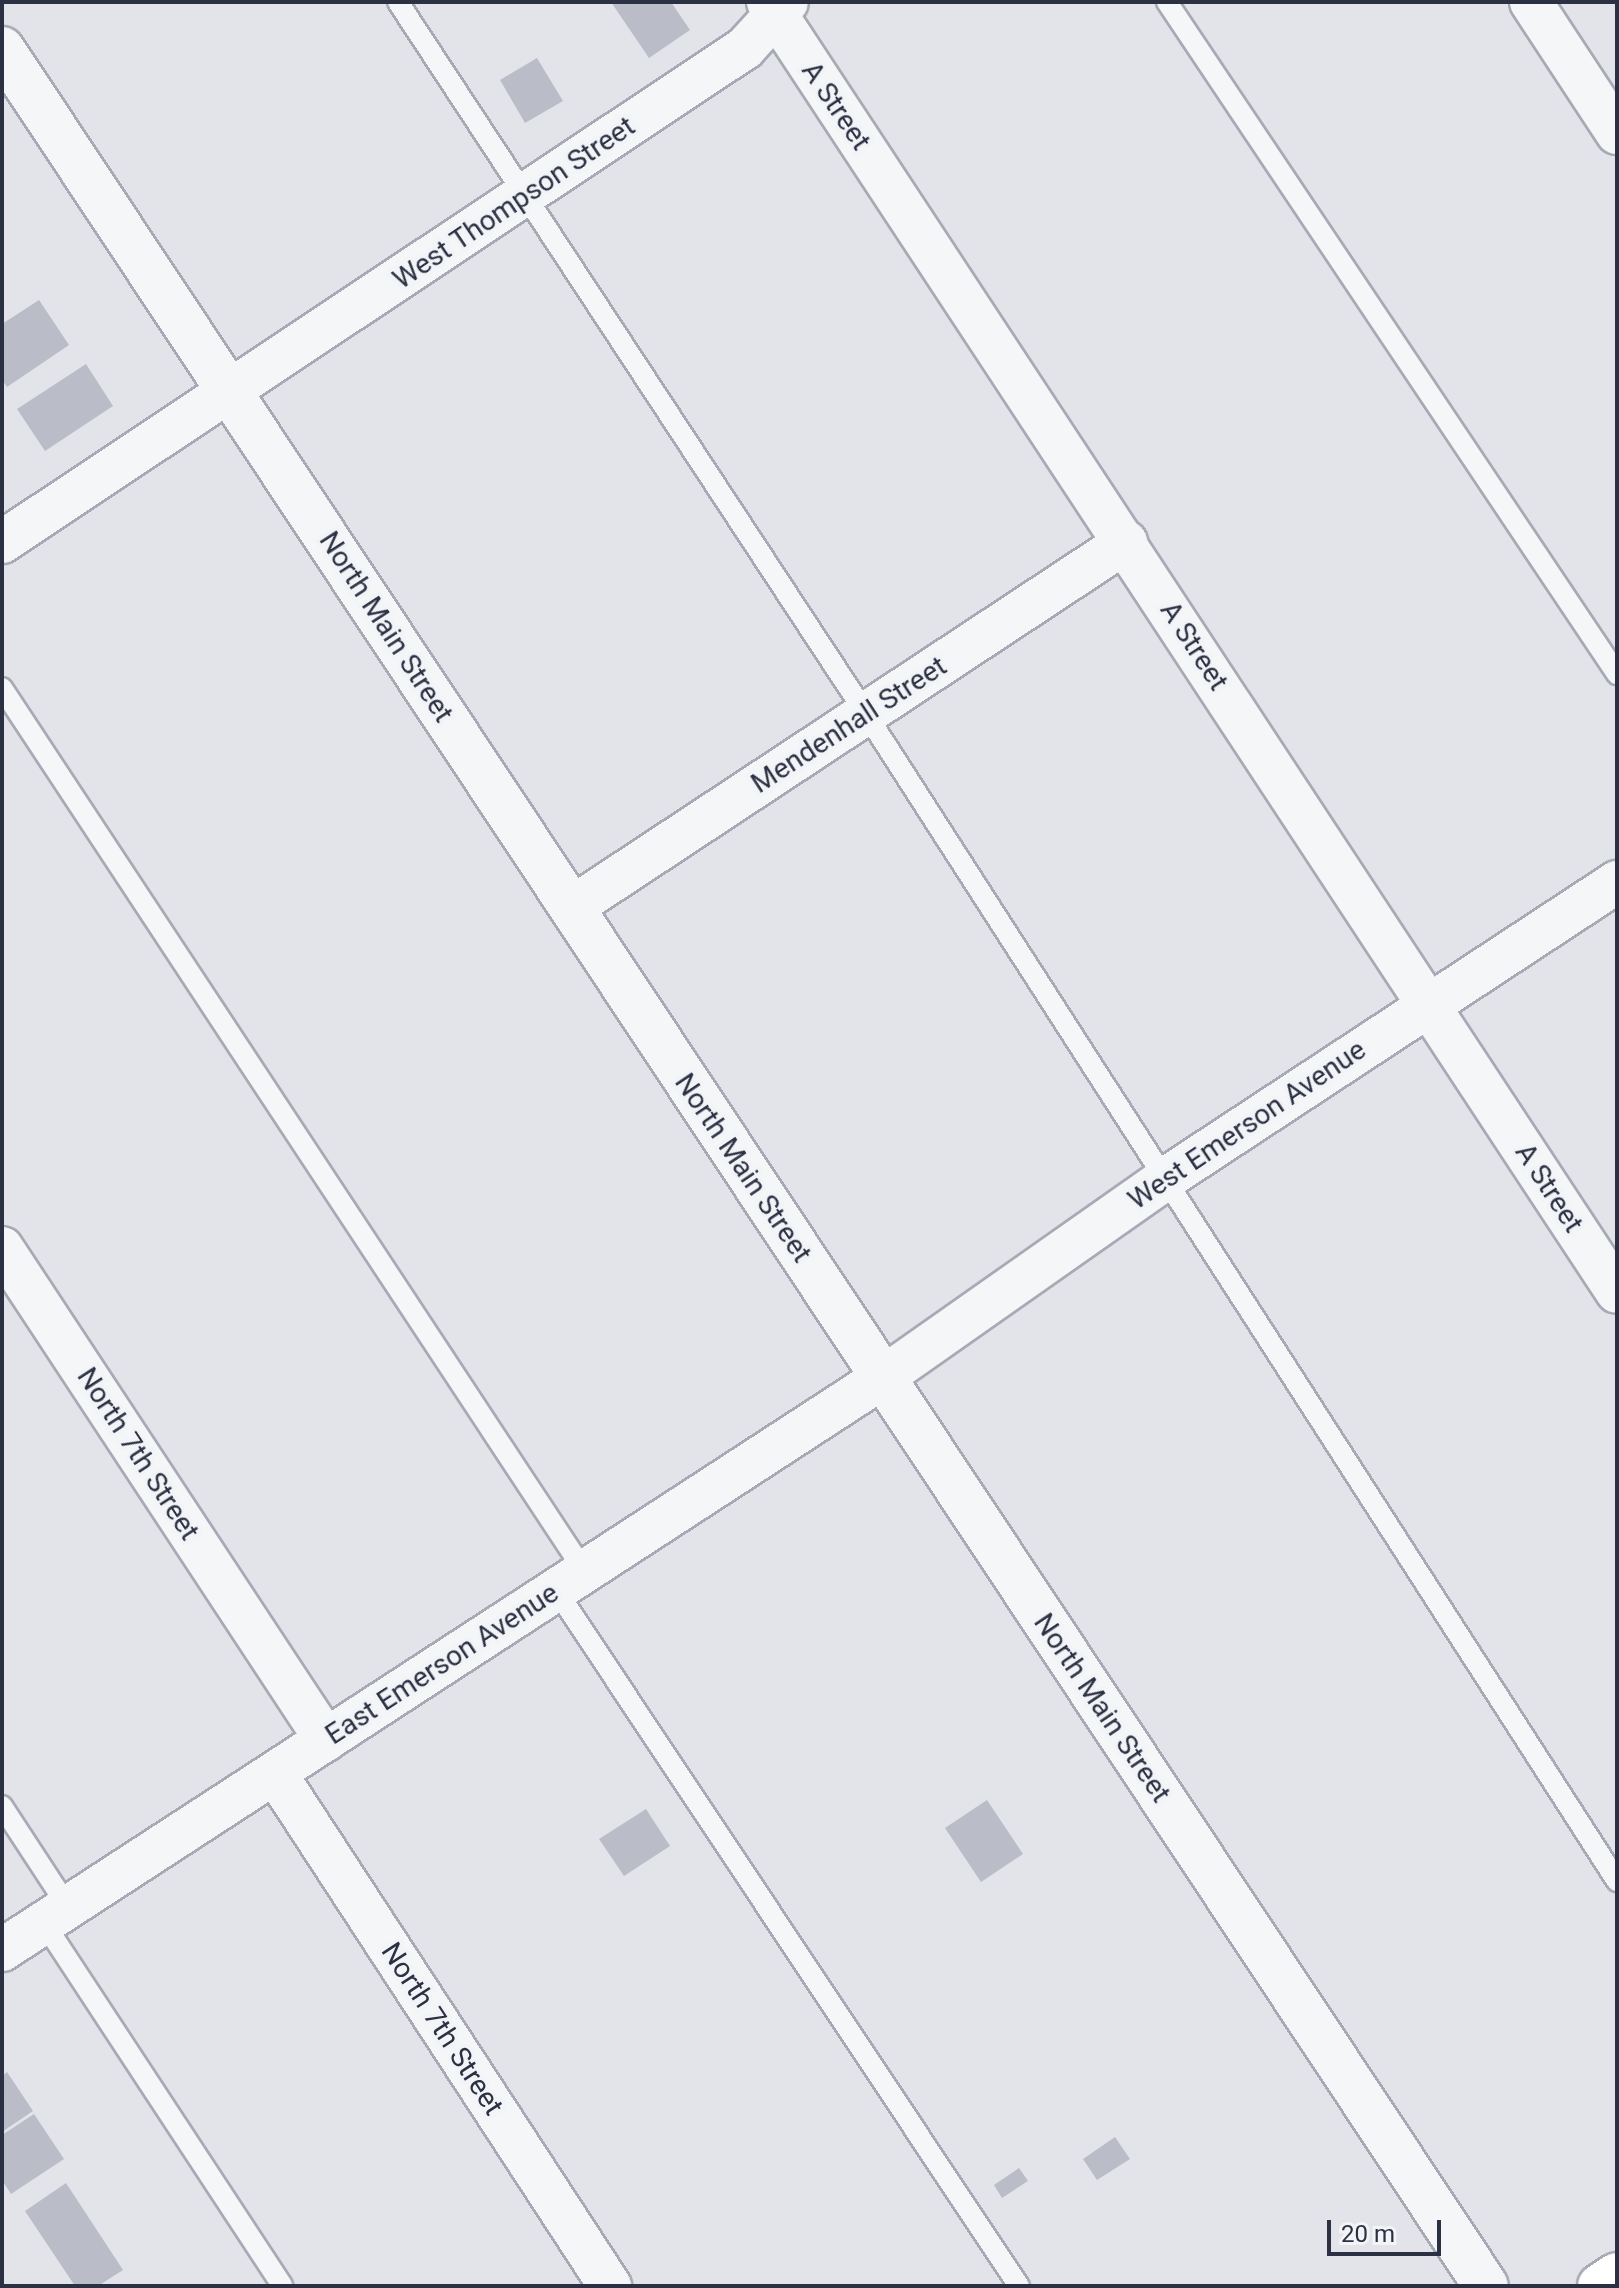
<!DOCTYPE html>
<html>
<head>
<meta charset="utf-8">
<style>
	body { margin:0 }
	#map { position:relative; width:1619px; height:2288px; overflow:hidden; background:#e2e4ea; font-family:Roboto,sans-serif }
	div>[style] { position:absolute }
	.building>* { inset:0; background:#babdc7 }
	.roads { filter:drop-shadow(2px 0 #a7aab4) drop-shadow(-2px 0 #a7aab4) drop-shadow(0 2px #a7aab4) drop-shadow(0 -2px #a7aab4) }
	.service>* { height:20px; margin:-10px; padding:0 10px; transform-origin:10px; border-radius:10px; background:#f5f6f8 }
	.minor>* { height:42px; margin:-21px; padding:0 21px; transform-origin:21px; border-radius:21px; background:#f5f6f8 }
	.tertiary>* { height:44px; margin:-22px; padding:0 22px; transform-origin:22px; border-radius:22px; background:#f5f6f8 }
	.secondary>* { height:44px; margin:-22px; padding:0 22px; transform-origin:22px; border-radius:22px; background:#fff }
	span { translate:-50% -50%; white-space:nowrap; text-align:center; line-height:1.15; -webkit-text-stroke:8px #f2f4f7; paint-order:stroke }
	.street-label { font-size:28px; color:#2b3042 }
	.frame { position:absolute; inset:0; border:4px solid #2b3042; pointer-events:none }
	.scale { position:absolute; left:1327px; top:2220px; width:114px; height:36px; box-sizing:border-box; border:4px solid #2b3042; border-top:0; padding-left:10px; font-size:24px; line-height:28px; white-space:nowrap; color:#2b3042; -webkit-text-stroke:6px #f2f4f7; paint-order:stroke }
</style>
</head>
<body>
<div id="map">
	<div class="building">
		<div style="clip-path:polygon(611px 2px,671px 2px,690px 30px,649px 58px)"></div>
		<div style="clip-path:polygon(537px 58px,563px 101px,525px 123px,500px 80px)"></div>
		<div style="clip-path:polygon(39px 300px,69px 345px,7px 387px,2px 380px,2px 324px)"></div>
		<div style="clip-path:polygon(86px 364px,113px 406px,45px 451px,17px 409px)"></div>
		<div style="clip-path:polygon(987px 1800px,1023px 1854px,981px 1882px,945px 1828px)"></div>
		<div style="clip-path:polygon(646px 1809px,670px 1846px,624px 1876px,599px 1839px)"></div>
		<div style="clip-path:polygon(7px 2072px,33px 2111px,2px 2132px,2px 2076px)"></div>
		<div style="clip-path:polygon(34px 2114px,64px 2159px,11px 2194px,2px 2180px,2px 2135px)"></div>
		<div style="clip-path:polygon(1115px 2137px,1130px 2159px,1097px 2180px,1083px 2159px)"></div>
		<div style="clip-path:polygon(1019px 2168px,1028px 2181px,1002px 2198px,994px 2185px)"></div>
		<div style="clip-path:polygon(66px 2183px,123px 2270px,98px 2286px,75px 2286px,25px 2211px)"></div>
	</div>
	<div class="roads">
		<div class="service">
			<div style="left:398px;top:2px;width:852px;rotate:56.68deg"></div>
			<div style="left:866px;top:714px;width:1388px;rotate:57.24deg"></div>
			<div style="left:1167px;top:2px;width:809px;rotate:56.19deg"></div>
			<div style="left:2px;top:688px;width:1059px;rotate:56.6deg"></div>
			<div style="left:556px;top:1590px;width:836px;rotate:56.37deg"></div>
			<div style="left:2px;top:1806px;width:121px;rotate:56.8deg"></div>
			<div style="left:44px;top:1923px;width:434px;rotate:56.7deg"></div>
		</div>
		<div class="minor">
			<div style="left:768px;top:2px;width:1544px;rotate:56.65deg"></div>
			<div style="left:1531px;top:2px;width:157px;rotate:56.7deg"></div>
			<div style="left:2px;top:542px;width:892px;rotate:-33.62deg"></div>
			<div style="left:745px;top:48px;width:62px;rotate:-47.6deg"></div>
			<div style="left:571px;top:908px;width:665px;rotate:-33.4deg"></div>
			<div style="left:2px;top:1248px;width:589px;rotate:56.63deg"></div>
			<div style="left:275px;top:1773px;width:613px;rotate:56.85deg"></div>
			<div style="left:2px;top:1950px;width:1050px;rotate:-33.02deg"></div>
			<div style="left:882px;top:1378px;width:346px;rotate:-35.1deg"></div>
			<div style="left:1165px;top:1179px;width:541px;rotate:-33.31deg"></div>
		</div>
		<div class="tertiary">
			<div style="left:2px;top:49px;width:2684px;rotate:56.44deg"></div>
		</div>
		<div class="secondary">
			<div style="left:1600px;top:2286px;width:20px;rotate:-33deg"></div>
		</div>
	</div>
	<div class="street-label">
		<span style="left:836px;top:106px;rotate:56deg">A Street</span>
		<span style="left:514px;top:203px;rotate:-34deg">West Thompson Street</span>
		<span style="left:386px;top:627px;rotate:57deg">North Main Street</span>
		<span style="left:1194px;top:646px;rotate:57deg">A Street</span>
		<span style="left:849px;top:725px;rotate:-33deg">Mendenhall Street</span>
		<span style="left:1247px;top:1125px;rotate:-34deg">West Emerson Avenue</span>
		<span style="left:743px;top:1168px;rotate:56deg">North Main Street</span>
		<span style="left:1549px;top:1188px;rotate:57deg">A Street</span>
		<span style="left:138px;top:1454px;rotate:57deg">North 7th Street</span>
		<span style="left:442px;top:1664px;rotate:-33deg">East Emerson Avenue</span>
		<span style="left:1102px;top:1708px;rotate:56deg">North Main Street</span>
		<span style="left:442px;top:2029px;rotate:57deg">North 7th Street</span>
	</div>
	<div class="frame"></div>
	<div class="scale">20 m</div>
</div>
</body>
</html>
